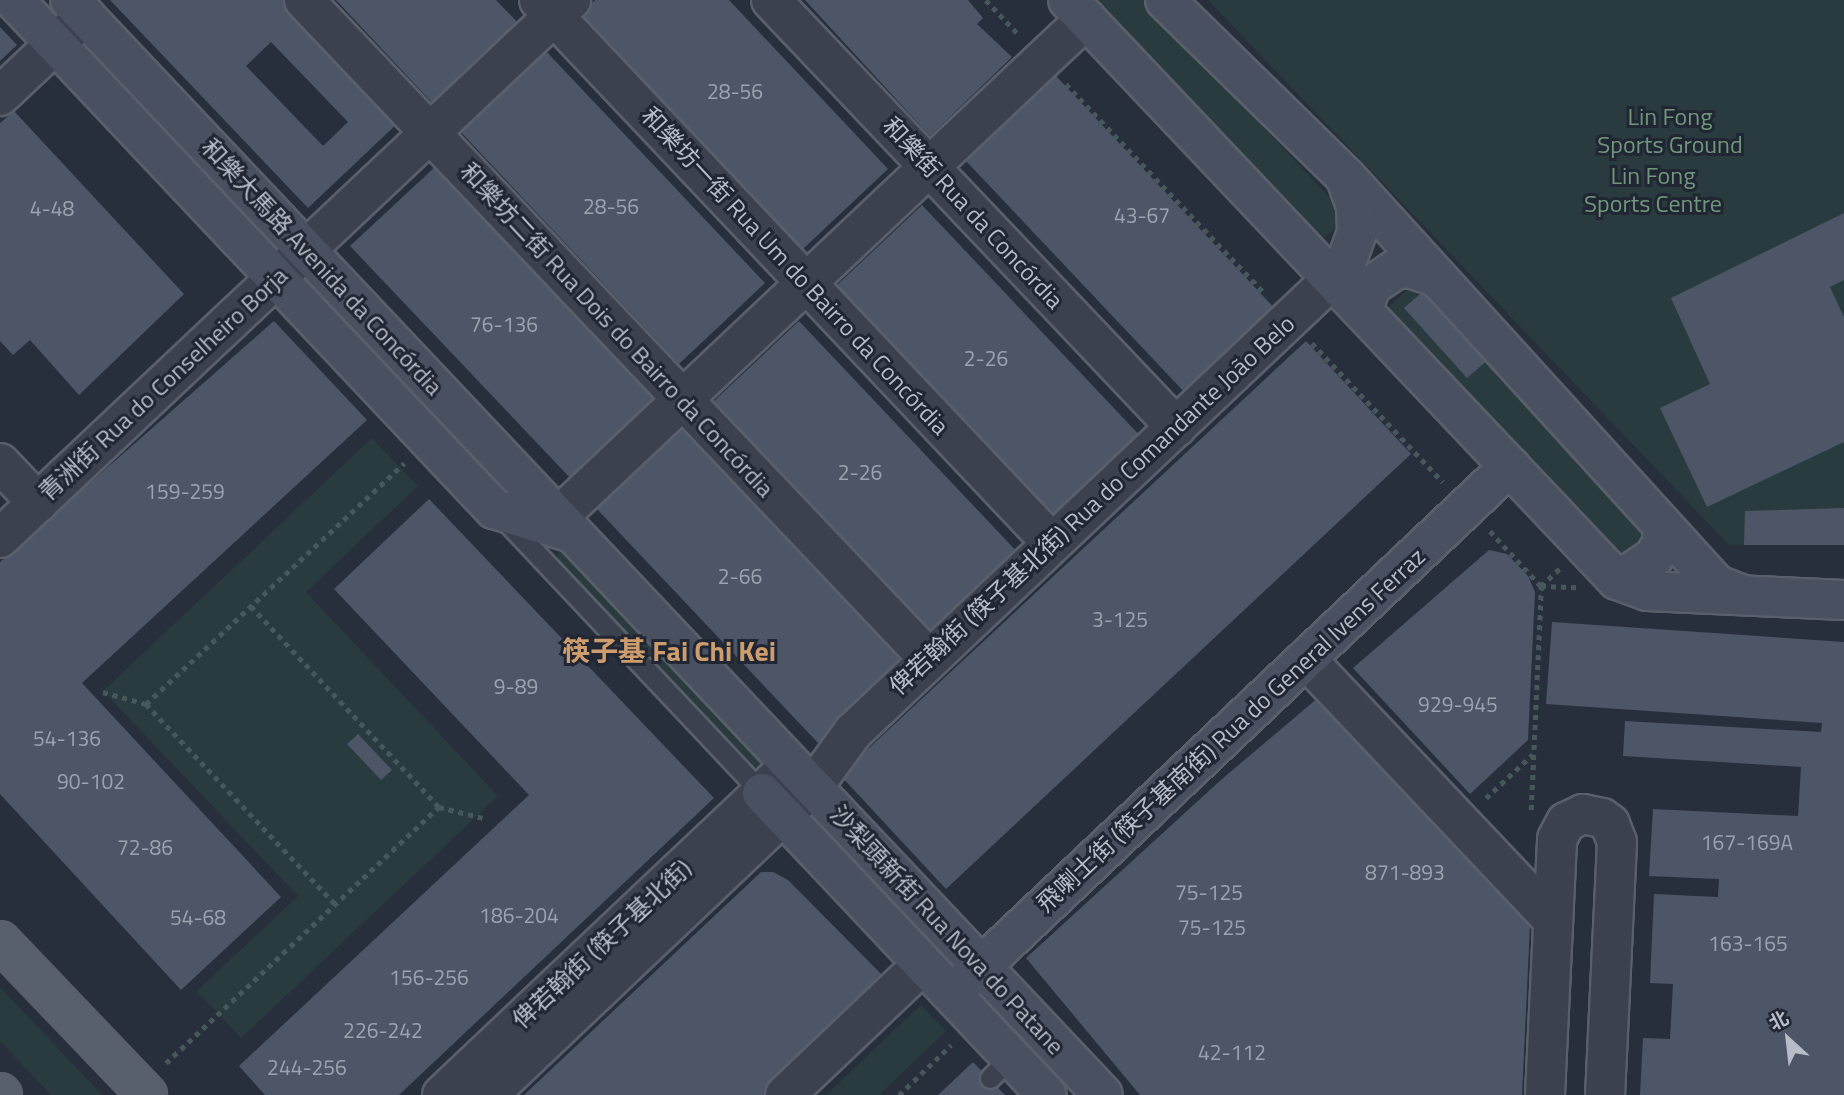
<!DOCTYPE html>
<html>
<head>
<meta charset="utf-8">
<style>
	body { margin:0 }
	#map { position:relative; width:1844px; height:1095px; overflow:hidden; background:#272f3d; font-family:"Titillium Web","Noto Sans SC",sans-serif }
	div>[style] { position:absolute }
	.green>* { inset:0; background:#293b3e }
	.building>* { inset:0; background:#4d5666 }
	.path>* { height:4.5px; margin-top:-2.25px; transform-origin:0; background:repeating-linear-gradient(90deg,#47585b 0 5px,transparent 0 10px) }
	.roads { filter:drop-shadow(2px 0 #595f6b) drop-shadow(-2px 0 #595f6b) drop-shadow(0 2px #595f6b) drop-shadow(0 -2px #595f6b) }
	.lane>* { height:19px; margin:-9.5px; padding:0 9.5px; transform-origin:9.5px; border-radius:9.5px; background:#3b414e }
	.street>* { height:38px; margin:-19px; padding:0 19px; transform-origin:19px; border-radius:19px; background:#3b414e }
	.secondary>* { height:38px; margin:-19px; padding:0 19px; transform-origin:19px; border-radius:19px; background:#495060 }
	.primary>* { height:38px; margin:-19px; padding:0 19px; transform-origin:19px; border-radius:19px; background:#59606d }
	span { translate:-50% -50%; white-space:nowrap; text-align:center; line-height:1.15; -webkit-text-stroke:6px #202633; paint-order:stroke }
	.number-label { font-size:21px; color:#9ca3b0 }
	.number-label span { -webkit-text-stroke-width:0 }
	.park-label { font-size:24px; color:#70977b }
	.street-label { font-size:24px; color:#b7bdc8 }
	.quarter-label { font-size:28px; color:#cd9d6e; font-weight:700 }
	.north { position:absolute; left:1753px; top:1004px; width:70px; height:70px; -webkit-text-stroke:5px #202633; paint-order:stroke; rotate:333deg; font-size:19px; font-weight:700; line-height:28px; text-align:center; color:#b7bdc8 }
	.north::after { content:''; display:block; margin:auto; width:24px; height:32px; background:#b7bdc8; clip-path:polygon(50% 0,100% 100%,50% 72%,0 100%) }
</style>
</head>
<body>
<div id="map">
	<div class="green">
		<div style="clip-path:polygon(1090px 0,1144px 0,1343px 212px,1341px 224px,1318px 242px)"></div>
		<div style="clip-path:polygon(1208px 0,1844px 0,1844px 545px,1729px 545px)"></div>
		<div style="clip-path:polygon(1418px 280px,1643px 520px,1645px 536px,1641px 544px,1628px 554px,1620px 556px,1381px 314px)"></div>
		<div style="clip-path:polygon(372px 438px,418px 486px,306px 592px,498px 796px,241px 1038px,197px 991px,298px 896px,103px 691px)"></div>
		<div style="clip-path:polygon(564px 547px,769px 761px,759px 771px,559px 561px,557px 554px)"></div>
		<div style="clip-path:polygon(0 987px,102px 1095px,51px 1095px,0 1041px)"></div>
		<div style="clip-path:polygon(921px 1005px,946px 1031px,879px 1095px,826px 1095px)"></div>
	</div>
	<div class="building">
		<div style="clip-path:polygon(evenodd,110px 0,287px 0,401px 120px,308px 208px,110px 0,271px 42px,348px 122px,323px 146px,246px 66px,271px 42px)"></div>
		<div style="clip-path:polygon(336px 0,496px 0,524px 29px,439px 110px)"></div>
		<div style="clip-path:polygon(595px 0,729px 0,888px 169px,803px 249px,581px 14px)"></div>
		<div style="clip-path:polygon(805px 0,968px 0,983px 18px,977px 24px,1012px 57px,930px 136px)"></div>
		<div style="clip-path:polygon(0 27px,17px 45px,0 61px)"></div>
		<div style="clip-path:polygon(543px 48px,765px 283px,679px 364px,457px 128px)"></div>
		<div style="clip-path:polygon(1056px 76px,1278px 312px,1188px 396px,966px 161px)"></div>
		<div style="clip-path:polygon(14px 111px,184px 294px,79px 395px,30px 340px,13px 355px,0 341px,0 123px)"></div>
		<div style="clip-path:polygon(436px 166px,658px 401px,573px 481px,350px 246px)"></div>
		<div style="clip-path:polygon(922px 205px,1145px 441px,1059px 521px,837px 285px)"></div>
		<div style="clip-path:polygon(1844px 213px,1844px 280px,1830px 287px,1844px 317px,1844px 442px,1707px 507px,1660px 408px,1710px 384px,1671px 298px)"></div>
		<div style="clip-path:polygon(1427px 288px,1490px 358px,1467px 378px,1404px 308px)"></div>
		<div style="clip-path:polygon(274px 321px,367px 420px,82px 683px,281px 897px,181px 990px,0 794px,0 562px)"></div>
		<div style="clip-path:polygon(799px 321px,1021px 556px,936px 637px,714px 401px)"></div>
		<div style="clip-path:polygon(1306px 341px,1411px 454px,946px 889px,840px 775px)"></div>
		<div style="clip-path:polygon(681px 428px,903px 663px,818px 743px,596px 508px)"></div>
		<div style="clip-path:polygon(429px 499px,714px 798px,399px 1095px,265px 1095px,239px 1066px,529px 795px,334px 589px)"></div>
		<div style="clip-path:polygon(1844px 508px,1844px 545px,1744px 545px,1745px 511px)"></div>
		<div style="clip-path:polygon(1489px 550px,1507px 554px,1528px 576px,1535px 592px,1528px 740px,1470px 794px,1353px 668px)"></div>
		<div style="clip-path:polygon(1552px 622px,1844px 642px,1844px 1095px,1640px 1095px,1643px 1038px,1670px 1039px,1673px 984px,1650px 983px,1654px 894px,1718px 897px,1719px 879px,1649px 876px,1653px 809px,1798px 816px,1801px 767px,1623px 756px,1625px 721px,1821px 732px,1822px 723px,1546px 704px)"></div>
		<div style="clip-path:polygon(1326px 691px,1531px 904px,1522px 1095px,1140px 1095px,1026px 958px,1222px 779px)"></div>
		<div style="clip-path:polygon(358px 734px,392px 770px,381px 780px,347px 744px)"></div>
		<div style="clip-path:polygon(761px 872px,773px 872px,788px 880px,893px 986px,779px 1095px,524px 1095px)"></div>
		<div style="clip-path:polygon(973px 1062px,1005px 1095px,938px 1095px)"></div>
	</div>
	<div class="path">
		<div style="left:986px;top:0;width:48px;rotate:46.7deg"></div>
		<div style="left:1066px;top:84px;width:289px;rotate:46.5deg"></div>
		<div style="left:1312px;top:343px;width:191px;rotate:46.7deg"></div>
		<div style="left:1490px;top:531px;width:75px;rotate:47.2deg"></div>
		<div style="left:1541px;top:586px;width:36px;rotate:2deg"></div>
		<div style="left:251px;top:606px;width:275px;rotate:46.9deg"></div>
		<div style="left:439px;top:807px;width:45px;rotate:14deg"></div>
		<div style="left:103px;top:692px;width:45px;rotate:15.6deg"></div>
		<div style="left:146px;top:704px;width:275px;rotate:46.6deg"></div>
		<div style="left:146px;top:704px;width:353px;rotate:-43deg"></div>
		<div style="left:1486px;top:798px;width:64px;rotate:-43.1deg"></div>
		<div style="left:1531px;top:810px;width:224px;rotate:-87.4deg"></div>
		<div style="left:1541px;top:586px;width:26px;rotate:-43deg"></div>
		<div style="left:166px;top:1063px;width:374px;rotate:-43.2deg"></div>
		<div style="left:899px;top:1095px;width:72px;rotate:-43.9deg"></div>
	</div>
	<div class="roads">
		<div class="lane">
			<div style="left:504px;top:519px;width:376px;rotate:46.7deg"></div>
			<div style="left:990px;top:1078px;width:18px;rotate:-45deg"></div>
			<div style="left:1003px;top:1065px;width:16px"></div>
		</div>
		<div class="street">
			<div style="left:304px;top:0;width:908px;rotate:46.52deg"></div>
			<div style="left:539px;top:0;width:747px;rotate:46.63deg"></div>
			<div style="left:771px;top:0;width:589px;rotate:46.51deg"></div>
			<div style="left:0;top:96px;width:117px;rotate:-43.3deg"></div>
			<div style="left:0;top:463px;width:55px;rotate:46.5deg"></div>
			<div style="left:558px;top:517px;width:726px;rotate:-43.33deg"></div>
			<div style="left:0;top:538px;width:785px;rotate:-43.3deg"></div>
			<div style="left:1306px;top:659px;width:359px;rotate:46.6deg"></div>
			<div style="left:442px;top:1095px;width:473px;rotate:-43.4deg"></div>
			<div style="left:488px;top:1095px;width:448px;rotate:-43.5deg"></div>
			<div style="left:813px;top:787px;width:68px;rotate:-54deg"></div>
			<div style="left:853px;top:732px;width:659px;rotate:-43.4deg"></div>
			<div style="left:785px;top:1095px;width:190px;rotate:-43.5deg"></div>
			<div style="left:1545px;top:1095px;width:256px;rotate:-87.3deg"></div>
			<div style="left:1557px;top:839px;width:19px;rotate:-62deg"></div>
			<div style="left:1566px;top:822px;width:19px;rotate:-25deg"></div>
			<div style="left:1583px;top:814px;width:19px;rotate:12deg"></div>
			<div style="left:1602px;top:818px;width:10px;rotate:37deg"></div>
			<div style="left:1610px;top:824px;width:19px;rotate:69deg"></div>
			<div style="left:1617px;top:842px;width:253px;rotate:92.7deg"></div>
		</div>
		<div class="secondary">
			<div style="left:14px;top:0;width:700px;rotate:46.68deg"></div>
			<div style="left:494px;top:509px;width:78px;rotate:17deg"></div>
			<div style="left:70px;top:0;width:1505px;rotate:46.67deg"></div>
			<div style="left:1068px;top:0;width:799px;rotate:46.57deg"></div>
			<div style="left:1617px;top:580px;width:32px;rotate:20deg"></div>
			<div style="left:1647px;top:591px;width:197px;rotate:2.6deg"></div>
			<div style="left:1165px;top:0;width:253px;rotate:44.4deg"></div>
			<div style="left:1346px;top:177px;width:551px;rotate:47.72deg"></div>
			<div style="left:1717px;top:585px;width:26px;rotate:21deg"></div>
			<div style="left:1332px;top:279px;width:27px;rotate:-54deg"></div>
			<div style="left:1348px;top:257px;width:27px;rotate:-70deg"></div>
			<div style="left:1357px;top:232px;width:26px;rotate:-92deg"></div>
			<div style="left:1356px;top:206px;width:29px;rotate:-110deg"></div>
			<div style="left:1363px;top:310px;width:25px;rotate:-72deg"></div>
			<div style="left:1371px;top:286px;width:29px;rotate:-34deg"></div>
			<div style="left:1395px;top:270px;width:14px;rotate:-8deg"></div>
			<div style="left:1409px;top:268px;width:29px;rotate:18deg"></div>
			<div style="left:1613px;top:575px;width:16px;rotate:-4deg"></div>
			<div style="left:1629px;top:574px;width:30px;rotate:-34deg"></div>
			<div style="left:1654px;top:557px;width:16px;rotate:-60deg"></div>
			<div style="left:1662px;top:543px;width:15px;rotate:-86deg"></div>
			<div style="left:762px;top:793px;width:415px;rotate:46.7deg"></div>
			<div style="left:952px;top:994px;width:768px;rotate:-43.42deg"></div>
		</div>
		<div class="primary">
			<div style="left:0;top:941px;width:213px;rotate:46.3deg"></div>
			<div style="left:0;top:1093px;width:3px;rotate:45deg"></div>
		</div>
	</div>
	<div class="number-label">
		<span style="left:735px;top:91px">28-56</span>
		<span style="left:611px;top:206px">28-56</span>
		<span style="left:52px;top:208px">4-48</span>
		<span style="left:1142px;top:215px">43-67</span>
		<span style="left:504px;top:324px">76-136</span>
		<span style="left:986px;top:358px">2-26</span>
		<span style="left:860px;top:472px">2-26</span>
		<span style="left:185px;top:491px">159-259</span>
		<span style="left:740px;top:576px">2-66</span>
		<span style="left:1120px;top:619px">3-125</span>
		<span style="left:516px;top:686px">9-89</span>
		<span style="left:1458px;top:704px">929-945</span>
		<span style="left:67px;top:738px">54-136</span>
		<span style="left:91px;top:781px">90-102</span>
		<span style="left:1747px;top:842px">167-169A</span>
		<span style="left:145px;top:847px">72-86</span>
		<span style="left:1405px;top:872px">871-893</span>
		<span style="left:1209px;top:892px">75-125</span>
		<span style="left:519px;top:915px">186-204</span>
		<span style="left:198px;top:917px">54-68</span>
		<span style="left:1212px;top:927px">75-125</span>
		<span style="left:1748px;top:943px">163-165</span>
		<span style="left:429px;top:977px">156-256</span>
		<span style="left:383px;top:1030px">226-242</span>
		<span style="left:1232px;top:1052px">42-112</span>
		<span style="left:307px;top:1067px">244-256</span>
	</div>
	<div class="park-label">
		<span style="left:1670px;top:131px">Lin Fong<br>Sports Ground</span>
		<span style="left:1653px;top:190px">Lin Fong<br>Sports Centre</span>
	</div>
	<div class="street-label">
		<span style="left:973px;top:213px;rotate:47deg">和樂街 Rua da Concórdia</span>
		<span style="left:322px;top:267px;rotate:47deg">和樂大馬路 Avenida da Concórdia</span>
		<span style="left:795px;top:271px;rotate:47deg">和樂坊一街 Rua Um do Bairro da Concórdia</span>
		<span style="left:617px;top:330px;rotate:47deg">和樂坊二街 Rua Dois do Bairro da Concórdia</span>
		<span style="left:163px;top:384px;rotate:-43deg">青洲街 Rua do Conselheiro Borja</span>
		<span style="left:1092px;top:505px;rotate:-43deg">俾若翰街 (筷子基北街) Rua do Comandante João Belo</span>
		<span style="left:1231px;top:730px;rotate:-43deg">飛喇士街 (筷子基南街) Rua do General Ivens Ferraz</span>
		<span style="left:947px;top:930px;rotate:47deg">沙梨頭新街 Rua Nova do Patane</span>
		<span style="left:602px;top:944px;rotate:-43deg">俾若翰街 (筷子基北街)</span>
	</div>
	<div class="quarter-label">
		<span style="left:669px;top:651px">筷子基 Fai Chi Kei</span>
	</div>
	<div class="north">北</div>
</div>
</body>
</html>
